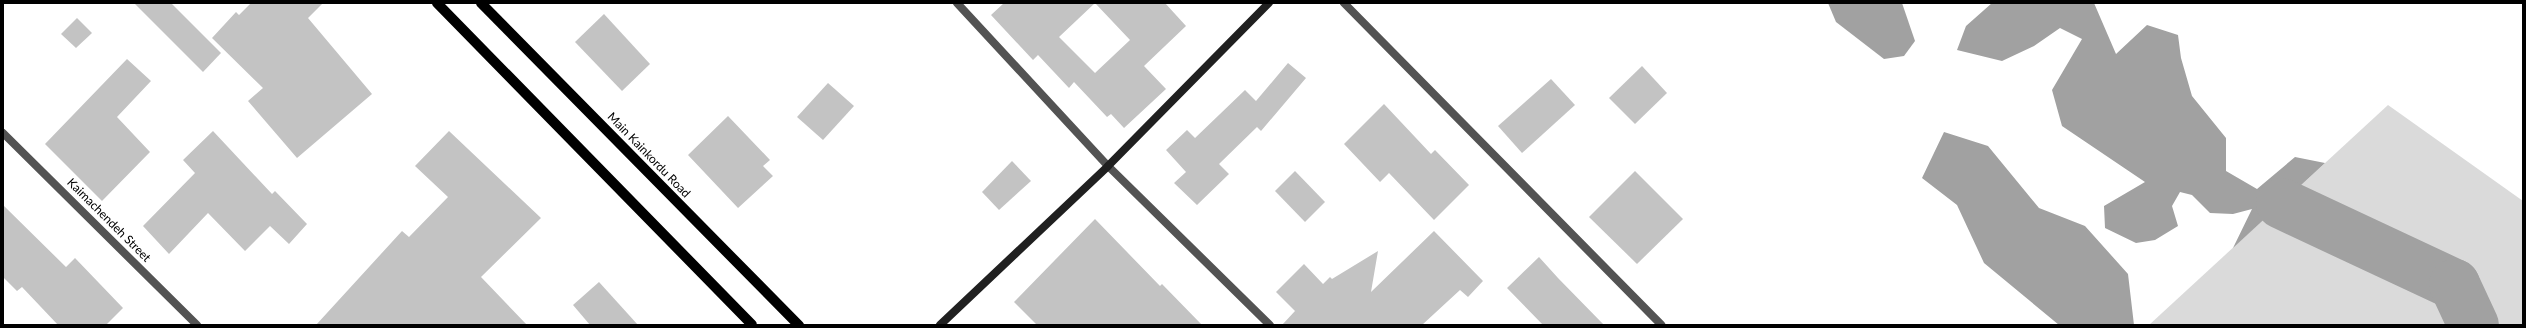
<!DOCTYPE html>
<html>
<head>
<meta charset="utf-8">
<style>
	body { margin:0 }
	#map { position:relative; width:2526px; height:328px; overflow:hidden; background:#fff; font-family:Lato,sans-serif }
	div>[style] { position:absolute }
	.green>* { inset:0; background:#dadada }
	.water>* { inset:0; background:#a1a1a1 }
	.river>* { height:51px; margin:-25.5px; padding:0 25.5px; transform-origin:25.5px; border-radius:25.5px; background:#a1a1a1 }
	.building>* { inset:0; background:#c3c3c3 }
	.street>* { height:8px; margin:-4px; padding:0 4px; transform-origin:4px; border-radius:4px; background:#535353 }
	.secondary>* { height:8px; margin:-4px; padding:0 4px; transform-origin:4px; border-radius:4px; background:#202020 }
	.primary>* { height:10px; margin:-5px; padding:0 5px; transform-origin:5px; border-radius:5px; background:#000 }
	span { translate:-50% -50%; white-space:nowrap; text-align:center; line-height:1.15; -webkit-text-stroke:3px #fff; paint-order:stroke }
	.street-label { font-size:12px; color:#000 }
	.frame { position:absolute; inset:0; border:4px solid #000; pointer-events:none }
</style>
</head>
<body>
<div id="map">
	<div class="green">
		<div style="clip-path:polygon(2388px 105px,2523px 201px,2523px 325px,2149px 325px)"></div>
	</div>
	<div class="water">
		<div style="clip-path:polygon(1828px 3px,1902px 3px,1915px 41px,1904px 56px,1884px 59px,1836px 22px)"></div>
		<div style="clip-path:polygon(1992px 3px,2094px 3px,2116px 54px,2147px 25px,2178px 35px,2181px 58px,2192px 96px,2226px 138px,2226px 171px,2257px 189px,2295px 157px,2325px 163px,2233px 248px,2252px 209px,2233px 214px,2210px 213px,2192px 195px,2180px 192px,2172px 206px,2178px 226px,2155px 240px,2136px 243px,2105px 228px,2104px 206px,2145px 182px,2062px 126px,2052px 90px,2082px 39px,2060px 28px,2034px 46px,2002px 61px,1957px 50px,1966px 26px)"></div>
		<div style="clip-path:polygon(1944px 132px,1988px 146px,2039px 208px,2085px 226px,2128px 274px,2134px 325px,2059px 325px,1984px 263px,1957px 205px,1922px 178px)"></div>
	</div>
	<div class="river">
		<div style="left:2281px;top:203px;width:191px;rotate:25.1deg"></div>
		<div style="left:2454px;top:284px;width:45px;rotate:65.1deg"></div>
	</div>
	<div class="building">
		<div style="clip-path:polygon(134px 3px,171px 3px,221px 53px,203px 72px)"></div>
		<div style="clip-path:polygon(251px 3px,323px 3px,308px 18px,372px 94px,297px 158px,248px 101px,263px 88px,212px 38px,236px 12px,239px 15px)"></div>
		<div style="clip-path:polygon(1004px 3px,1095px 3px,1059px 37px,1095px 73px,1130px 40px,1095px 3px,1165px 3px,1186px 26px,1144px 66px,1166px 89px,1124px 128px,1111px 114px,1107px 117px,1074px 82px,1069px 88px,1038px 55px,1033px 60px,991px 15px)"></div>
		<div style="clip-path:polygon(604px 14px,650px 64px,622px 91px,575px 42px)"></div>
		<div style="clip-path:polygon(77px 18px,92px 33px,76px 48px,61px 34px)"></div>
		<div style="clip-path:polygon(127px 59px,151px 81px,117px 117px,150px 152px,102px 201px,45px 144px)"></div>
		<div style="clip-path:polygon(1288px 63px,1306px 78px,1261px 131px,1257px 127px,1219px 164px,1229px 174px,1197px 205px,1174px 183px,1186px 172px,1166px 150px,1187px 130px,1195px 138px,1245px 90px,1256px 101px)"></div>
		<div style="clip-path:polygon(1642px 66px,1667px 93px,1635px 124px,1609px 98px)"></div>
		<div style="clip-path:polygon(1551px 79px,1575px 105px,1522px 153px,1498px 126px)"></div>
		<div style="clip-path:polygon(828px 83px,854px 106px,823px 140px,797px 117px)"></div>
		<div style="clip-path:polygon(1384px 104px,1431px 154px,1435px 150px,1469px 185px,1434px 220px,1389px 173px,1380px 182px,1344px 144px)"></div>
		<div style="clip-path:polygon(728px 116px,770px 160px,763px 166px,773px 176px,738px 208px,688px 155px)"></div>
		<div style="clip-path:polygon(213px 131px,272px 194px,275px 191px,307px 224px,289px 244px,270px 226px,245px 251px,208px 213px,169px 254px,143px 226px,195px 173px,183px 160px)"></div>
		<div style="clip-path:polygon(449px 131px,541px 218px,481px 277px,527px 325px,316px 325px,402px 231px,409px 237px,448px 197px,415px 166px)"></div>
		<div style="clip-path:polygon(1012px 161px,1031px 181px,999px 210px,982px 192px)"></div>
		<div style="clip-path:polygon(1295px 171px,1325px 202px,1305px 222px,1275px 191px)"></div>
		<div style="clip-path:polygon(1635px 171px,1683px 219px,1637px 264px,1589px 217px)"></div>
		<div style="clip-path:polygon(3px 205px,66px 267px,75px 258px,123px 308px,106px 325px,58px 325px,22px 287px,17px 291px,3px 277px)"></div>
		<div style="clip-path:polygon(1095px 219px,1160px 286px,1162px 284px,1202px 325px,1037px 325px,1014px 302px)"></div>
		<div style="clip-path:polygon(1434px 231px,1483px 281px,1468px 297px,1460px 290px,1422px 325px,1282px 325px,1295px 311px,1276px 292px,1304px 264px,1323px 284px,1330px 277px,1332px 279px,1378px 251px,1371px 292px)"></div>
		<div style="clip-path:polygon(1539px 257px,1558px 278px,1604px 325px,1543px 325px,1507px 288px)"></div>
		<div style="clip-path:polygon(599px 282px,638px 325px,590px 325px,573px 305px)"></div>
	</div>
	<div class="street">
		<div style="left:957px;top:3px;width:222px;rotate:47.2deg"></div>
		<div style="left:1108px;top:166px;width:227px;rotate:44.5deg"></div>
		<div style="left:1344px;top:3px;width:452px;rotate:45.4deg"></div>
		<div style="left:3px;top:133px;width:273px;rotate:44.7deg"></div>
	</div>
	<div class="secondary">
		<div style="left:940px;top:325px;width:231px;rotate:-43.4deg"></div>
		<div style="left:1108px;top:166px;width:229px;rotate:-45.4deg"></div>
	</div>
	<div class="primary">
		<div style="left:437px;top:3px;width:450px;rotate:45.6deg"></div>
		<div style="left:481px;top:3px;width:453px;rotate:45.4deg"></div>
	</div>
	<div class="street-label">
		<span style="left:649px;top:155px;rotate:46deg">Main Kainkordu Road</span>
		<span style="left:109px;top:220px;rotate:45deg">Kaimachendeh Street</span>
	</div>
	<div class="frame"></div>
</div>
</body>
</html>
